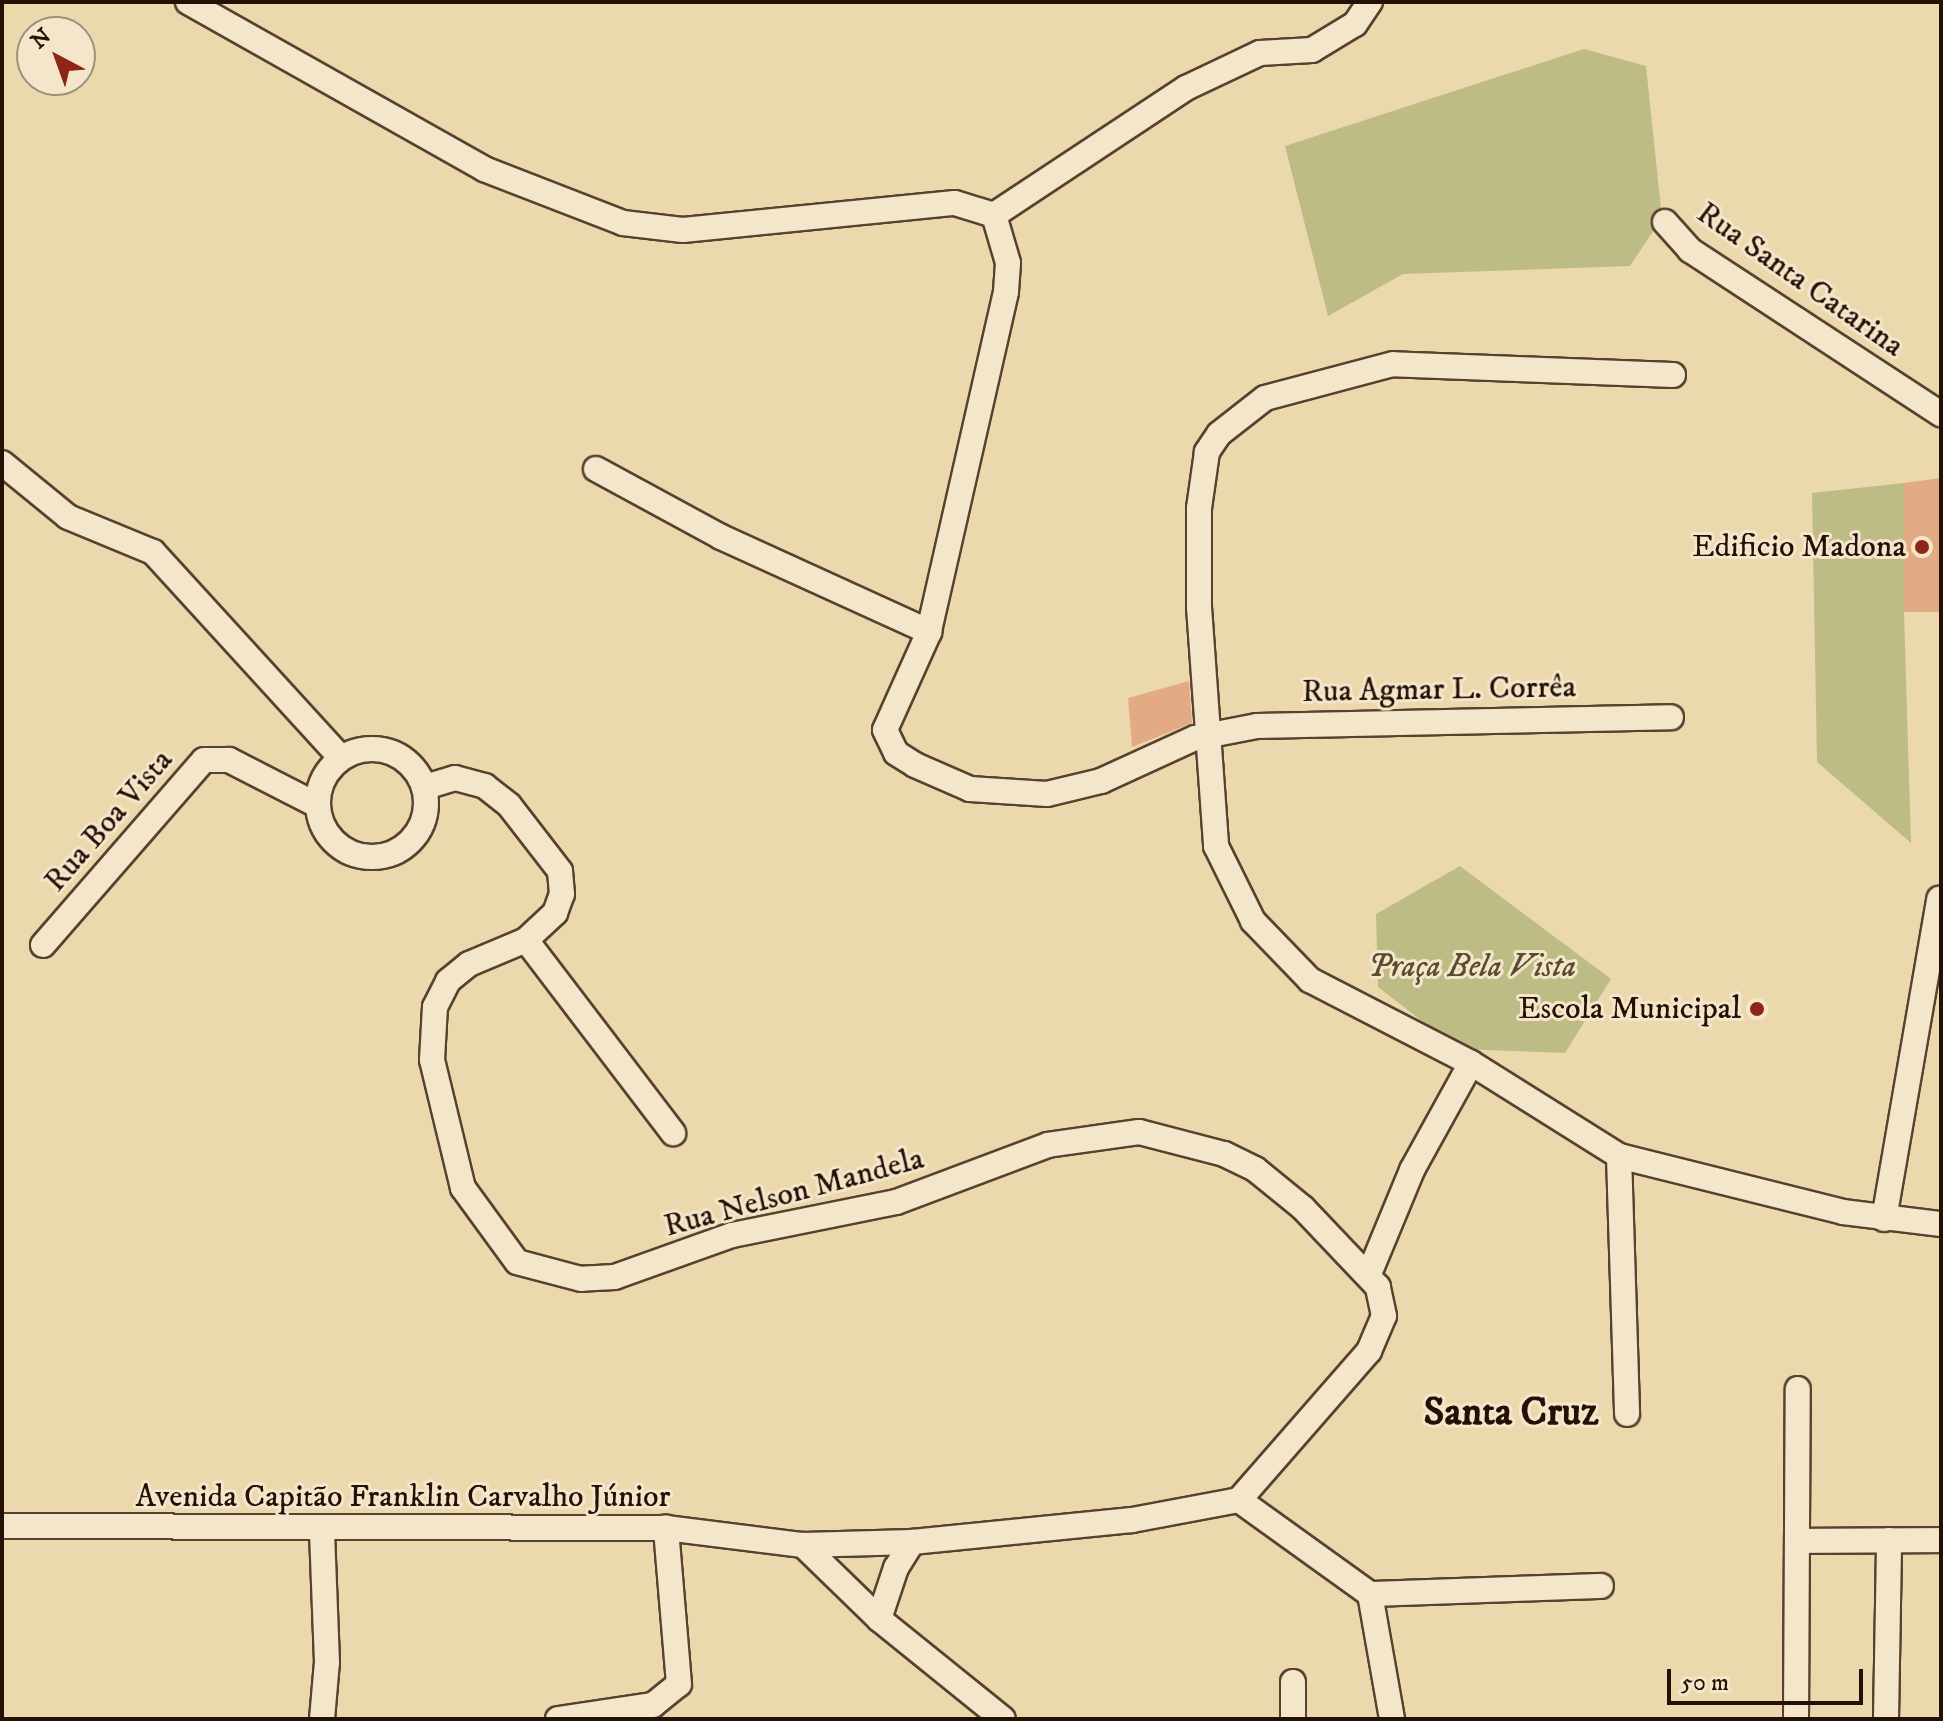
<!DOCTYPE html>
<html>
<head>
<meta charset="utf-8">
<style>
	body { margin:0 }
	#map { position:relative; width:1943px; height:1721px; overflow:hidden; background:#ecd8ad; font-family:"IM FELL DW Pica",serif }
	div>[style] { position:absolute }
	.green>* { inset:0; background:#bebc85 }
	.building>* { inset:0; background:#e3ab83 }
	.roads { filter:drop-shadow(2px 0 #56422f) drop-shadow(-2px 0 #56422f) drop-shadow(0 2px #56422f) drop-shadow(0 -2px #56422f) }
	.street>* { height:24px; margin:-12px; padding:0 12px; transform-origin:12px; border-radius:12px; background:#f3e6ca }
	.street>.ring { margin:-12px; padding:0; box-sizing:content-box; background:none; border:24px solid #f3e6ca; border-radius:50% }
	.dots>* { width:22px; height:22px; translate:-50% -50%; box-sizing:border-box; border:4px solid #f3e6ca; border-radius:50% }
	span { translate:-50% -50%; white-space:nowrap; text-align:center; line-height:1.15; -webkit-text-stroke:6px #f3e6ca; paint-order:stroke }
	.street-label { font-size:32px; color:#241005 }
	.poi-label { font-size:32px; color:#241005 }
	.right { translate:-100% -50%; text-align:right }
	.park-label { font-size:32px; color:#5a4c32; font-style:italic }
	.district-label { font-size:40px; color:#241005; font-weight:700 }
	.frame { position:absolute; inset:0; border:4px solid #241005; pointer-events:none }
	.north { position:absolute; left:16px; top:16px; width:80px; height:80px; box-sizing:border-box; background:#f3e6ca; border:2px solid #a0907b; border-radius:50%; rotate:319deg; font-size:22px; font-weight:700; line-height:32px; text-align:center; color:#241005 }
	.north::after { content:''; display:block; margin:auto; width:28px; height:36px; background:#8f2418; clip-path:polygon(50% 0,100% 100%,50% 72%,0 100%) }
	.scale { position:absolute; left:1667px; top:1669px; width:196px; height:36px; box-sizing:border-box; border:4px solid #241005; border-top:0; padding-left:10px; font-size:24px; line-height:28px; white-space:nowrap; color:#241005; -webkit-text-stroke:6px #f3e6ca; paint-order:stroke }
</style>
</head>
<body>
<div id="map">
	<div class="green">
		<div style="clip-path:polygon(1584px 49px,1646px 66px,1662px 218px,1630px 266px,1403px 274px,1328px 316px,1285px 146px)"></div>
		<div style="clip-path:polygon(1904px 483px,1904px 612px,1911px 843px,1817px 762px,1812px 493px)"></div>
		<div style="clip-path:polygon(1460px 866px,1611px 979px,1565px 1053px,1458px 1049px,1378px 987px,1376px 914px)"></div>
	</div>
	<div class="building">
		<div style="clip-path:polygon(1941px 478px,1941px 612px,1904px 612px,1904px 483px)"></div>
		<div style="clip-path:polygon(1189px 681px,1192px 723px,1132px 747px,1128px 698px)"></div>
	</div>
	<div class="roads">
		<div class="street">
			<div style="left:188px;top:2px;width:340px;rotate:29.4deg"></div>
			<div style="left:484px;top:169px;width:149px;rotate:21.2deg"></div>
			<div style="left:623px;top:223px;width:60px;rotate:6.7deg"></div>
			<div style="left:683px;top:230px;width:273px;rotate:-5.7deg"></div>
			<div style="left:955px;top:203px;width:41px;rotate:17.1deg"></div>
			<div style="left:994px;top:215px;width:50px;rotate:73.7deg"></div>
			<div style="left:1008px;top:263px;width:29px;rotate:94deg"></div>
			<div style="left:1006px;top:292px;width:349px;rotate:102.8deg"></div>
			<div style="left:929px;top:632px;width:107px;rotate:114.2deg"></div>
			<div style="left:885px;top:730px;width:25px;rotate:64deg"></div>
			<div style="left:896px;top:753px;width:22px;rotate:32deg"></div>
			<div style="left:915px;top:765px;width:60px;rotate:23.6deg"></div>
			<div style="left:970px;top:789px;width:77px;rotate:3.7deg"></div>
			<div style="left:1047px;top:794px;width:56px;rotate:-13.5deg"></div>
			<div style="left:1101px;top:781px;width:103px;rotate:-24.6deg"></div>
			<div style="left:1195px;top:738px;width:63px;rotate:-11deg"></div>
			<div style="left:1257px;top:726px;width:414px;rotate:-1.2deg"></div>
			<div style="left:994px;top:215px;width:230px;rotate:-33.5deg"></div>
			<div style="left:1186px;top:88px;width:82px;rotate:-25.3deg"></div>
			<div style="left:1260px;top:53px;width:52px;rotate:-3.3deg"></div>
			<div style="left:1312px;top:50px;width:50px;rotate:-31.2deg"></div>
			<div style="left:1355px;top:24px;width:27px;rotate:-56deg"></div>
			<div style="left:1665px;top:222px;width:38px;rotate:48deg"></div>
			<div style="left:1690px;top:250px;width:300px;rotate:33.2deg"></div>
			<div style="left:1673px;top:375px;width:280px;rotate:-177.8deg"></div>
			<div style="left:1393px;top:364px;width:132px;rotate:165.1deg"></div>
			<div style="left:1265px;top:398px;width:58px;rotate:142deg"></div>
			<div style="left:1219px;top:434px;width:22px;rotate:124deg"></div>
			<div style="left:1207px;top:452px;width:57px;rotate:98.1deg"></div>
			<div style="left:1199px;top:508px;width:99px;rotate:90deg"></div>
			<div style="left:1199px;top:607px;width:240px;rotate:85.9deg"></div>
			<div style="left:1216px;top:846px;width:84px;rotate:63.7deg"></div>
			<div style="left:1253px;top:921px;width:82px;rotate:46deg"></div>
			<div style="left:1310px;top:980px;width:181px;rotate:27.3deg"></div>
			<div style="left:1471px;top:1063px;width:175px;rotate:32.1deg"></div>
			<div style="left:1619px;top:1156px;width:231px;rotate:14deg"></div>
			<div style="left:1843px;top:1212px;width:99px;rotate:7deg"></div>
			<div style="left:2px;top:463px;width:85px;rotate:39.3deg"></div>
			<div style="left:68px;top:517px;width:92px;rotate:22.4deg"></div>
			<div style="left:153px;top:552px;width:279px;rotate:47.6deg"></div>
			<div style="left:596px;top:469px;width:142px;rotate:28.5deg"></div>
			<div style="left:721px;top:537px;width:229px;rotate:24.5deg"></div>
			<div class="ring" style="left:318px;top:749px;width:84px;height:84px"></div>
			<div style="left:526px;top:940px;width:243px;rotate:52.7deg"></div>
			<div style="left:43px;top:945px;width:245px;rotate:-49deg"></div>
			<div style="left:204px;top:760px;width:25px"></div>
			<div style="left:229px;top:760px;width:99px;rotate:27.1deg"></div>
			<div style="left:1619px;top:1156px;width:258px;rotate:88.2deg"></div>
			<div style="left:1884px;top:1219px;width:325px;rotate:-80.2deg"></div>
			<div style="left:1369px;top:1274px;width:113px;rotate:-67.5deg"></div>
			<div style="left:1412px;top:1170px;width:122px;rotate:-61.1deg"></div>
			<div style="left:1239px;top:1500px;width:161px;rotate:35.7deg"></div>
			<div style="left:1370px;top:1594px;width:231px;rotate:-2deg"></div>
			<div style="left:2px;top:1526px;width:664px;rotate:0.17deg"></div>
			<div style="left:666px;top:1528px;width:138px;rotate:7.1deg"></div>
			<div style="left:803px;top:1545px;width:109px;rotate:-1.6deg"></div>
			<div style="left:912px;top:1542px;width:221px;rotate:-5.7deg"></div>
			<div style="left:1132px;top:1520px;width:109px;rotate:-10.6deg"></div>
			<div style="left:1239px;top:1500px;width:198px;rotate:-48.9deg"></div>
			<div style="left:1369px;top:1351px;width:38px;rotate:-67deg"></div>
			<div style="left:1384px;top:1316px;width:30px;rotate:-102deg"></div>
			<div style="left:1378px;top:1287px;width:109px;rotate:-133.5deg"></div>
			<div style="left:1303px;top:1208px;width:62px;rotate:-140.9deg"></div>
			<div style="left:1255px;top:1169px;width:34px;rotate:-154deg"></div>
			<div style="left:1224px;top:1154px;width:88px;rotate:-165.5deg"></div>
			<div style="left:1139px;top:1132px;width:92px;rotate:171.9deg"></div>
			<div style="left:1048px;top:1145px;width:162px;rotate:159.4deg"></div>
			<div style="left:896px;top:1202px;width:167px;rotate:168.6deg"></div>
			<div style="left:732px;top:1235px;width:124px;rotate:160.3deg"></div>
			<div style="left:615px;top:1277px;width:34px;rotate:177deg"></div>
			<div style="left:581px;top:1279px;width:66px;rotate:-165.1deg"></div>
			<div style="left:517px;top:1262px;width:92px;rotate:-126.1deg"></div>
			<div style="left:463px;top:1188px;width:132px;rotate:-103.6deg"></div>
			<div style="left:432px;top:1060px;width:53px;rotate:-86.8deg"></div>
			<div style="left:435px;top:1007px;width:29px;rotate:-63deg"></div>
			<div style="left:448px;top:981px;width:27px;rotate:-39deg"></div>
			<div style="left:469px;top:964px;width:62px;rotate:-22.8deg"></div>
			<div style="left:526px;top:940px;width:40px;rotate:-43deg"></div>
			<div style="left:555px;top:913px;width:20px;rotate:-70deg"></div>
			<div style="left:562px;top:894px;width:23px;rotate:-95deg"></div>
			<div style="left:560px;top:871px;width:83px;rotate:-127.7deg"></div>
			<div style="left:509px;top:805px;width:31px;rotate:-142deg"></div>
			<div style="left:485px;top:786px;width:31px;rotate:-165deg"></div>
			<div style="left:455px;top:778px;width:31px;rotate:163deg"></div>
			<div style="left:1797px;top:1541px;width:144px;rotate:-0.4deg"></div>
			<div style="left:803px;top:1545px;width:106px;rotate:44.2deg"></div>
			<div style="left:879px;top:1619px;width:159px;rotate:38.9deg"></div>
			<div style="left:1370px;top:1594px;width:127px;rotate:80deg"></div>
			<div style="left:879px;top:1619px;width:54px;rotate:-71.6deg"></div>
			<div style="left:896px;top:1568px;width:31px;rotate:-58deg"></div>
			<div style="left:1293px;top:1682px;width:37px;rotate:90deg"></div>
			<div style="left:322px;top:1719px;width:57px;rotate:-85deg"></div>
			<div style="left:327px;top:1662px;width:133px;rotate:-92.2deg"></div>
			<div style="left:558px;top:1719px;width:96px;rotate:-8.4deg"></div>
			<div style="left:653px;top:1705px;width:33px;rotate:-39deg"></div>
			<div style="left:679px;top:1684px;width:157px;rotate:-94.8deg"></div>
			<div style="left:1796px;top:1719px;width:330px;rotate:-89.7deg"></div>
			<div style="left:1886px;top:1719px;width:179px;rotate:-89deg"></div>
		</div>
	</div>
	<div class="dots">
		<div style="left:1922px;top:547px;background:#8f2418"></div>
		<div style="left:1757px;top:1009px;background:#8f2418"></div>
	</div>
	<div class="street-label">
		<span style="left:1800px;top:280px;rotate:35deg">Rua Santa Catarina</span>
		<span style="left:1439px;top:690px;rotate:-1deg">Rua Agmar L. Corrêa</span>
		<span style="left:109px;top:821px;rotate:-49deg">Rua Boa Vista</span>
		<span style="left:794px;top:1193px;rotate:-15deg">Rua Nelson Mandela</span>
		<span style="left:403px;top:1497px">Avenida Capitão Franklin Carvalho Júnior</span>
	</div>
	<div class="poi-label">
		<span class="right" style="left:1906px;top:547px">Edificio Madona</span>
		<span class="right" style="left:1741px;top:1009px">Escola Municipal</span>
	</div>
	<div class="park-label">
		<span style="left:1472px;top:967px">Praça Bela Vista</span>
	</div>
	<div class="district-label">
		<span style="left:1511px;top:1413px">Santa Cruz</span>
	</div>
	<div class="frame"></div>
	<div class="north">N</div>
	<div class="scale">50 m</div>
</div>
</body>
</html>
